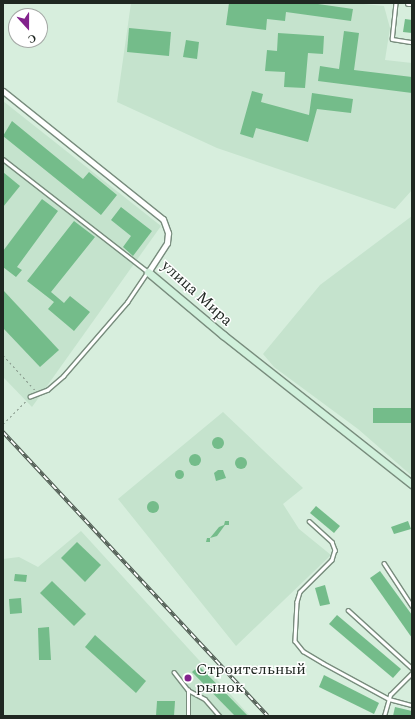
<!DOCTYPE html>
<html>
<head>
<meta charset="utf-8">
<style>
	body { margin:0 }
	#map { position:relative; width:415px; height:719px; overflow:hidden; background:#d7eedd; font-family:Spectral,serif }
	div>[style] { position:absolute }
	.built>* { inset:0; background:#c5e3cd }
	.building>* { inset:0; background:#74bc8a }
	.round { border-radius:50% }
	.path>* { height:1px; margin-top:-0.5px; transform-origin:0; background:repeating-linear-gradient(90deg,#86978a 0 2px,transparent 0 5px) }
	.roads { filter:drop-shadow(1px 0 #788c7d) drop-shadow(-1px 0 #788c7d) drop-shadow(0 1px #788c7d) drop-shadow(0 -1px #788c7d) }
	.lane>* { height:2.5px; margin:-1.25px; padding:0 1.25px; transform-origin:1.25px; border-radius:1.25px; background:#fff }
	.street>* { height:5px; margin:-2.5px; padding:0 2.5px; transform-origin:2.5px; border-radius:2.5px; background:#fff }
	.secondary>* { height:7px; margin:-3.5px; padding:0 3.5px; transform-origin:3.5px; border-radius:3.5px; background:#d0f0db }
	.rail>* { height:3.5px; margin-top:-1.75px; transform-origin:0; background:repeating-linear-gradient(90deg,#fff 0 6px,#515d54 0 12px); box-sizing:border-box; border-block:1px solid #515d54 }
	.dots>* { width:11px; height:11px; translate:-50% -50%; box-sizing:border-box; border:2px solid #fff; border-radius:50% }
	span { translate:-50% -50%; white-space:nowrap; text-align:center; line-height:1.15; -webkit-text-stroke:3px #fff; paint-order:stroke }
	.street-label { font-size:16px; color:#1f2721 }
	.poi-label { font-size:16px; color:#1f2721 }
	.left { translate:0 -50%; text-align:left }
	.frame { position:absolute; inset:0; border:4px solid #1f2721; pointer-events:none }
	.north { position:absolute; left:8px; top:8px; width:40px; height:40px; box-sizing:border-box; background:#fff; border:1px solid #a5a9a6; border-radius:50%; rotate:159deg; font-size:11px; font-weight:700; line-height:16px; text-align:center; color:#1f2721 }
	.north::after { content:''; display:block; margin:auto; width:14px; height:18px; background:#83228d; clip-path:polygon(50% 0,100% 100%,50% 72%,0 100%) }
</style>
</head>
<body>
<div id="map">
	<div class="built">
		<div style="clip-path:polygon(131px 3px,353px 3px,384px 6px,390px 28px,385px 60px,412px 63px,412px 190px,395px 209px,217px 148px,117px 102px)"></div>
		<div style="clip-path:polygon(3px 101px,161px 226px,32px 407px,3px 377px)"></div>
		<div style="clip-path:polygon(412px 216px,412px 476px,358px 429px,274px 367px,263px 354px,320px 285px)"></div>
		<div style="clip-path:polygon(223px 412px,303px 488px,283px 504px,299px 529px,331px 555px,236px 646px,118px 499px)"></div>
		<div style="clip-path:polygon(81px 531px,250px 716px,3px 716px,3px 559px,19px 557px,38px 567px)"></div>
	</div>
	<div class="building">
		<div style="clip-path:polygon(229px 3px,311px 3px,353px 9px,351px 21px,286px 12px,285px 21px,267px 19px,266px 30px,226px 25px)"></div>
		<div style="clip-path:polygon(405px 19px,412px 20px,412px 33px,403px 32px)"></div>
		<div style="clip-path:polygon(129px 28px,171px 32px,169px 56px,127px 52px)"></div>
		<div style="clip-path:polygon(344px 31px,359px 33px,354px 70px,412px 77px,412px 93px,318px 81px,320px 66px,339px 69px)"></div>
		<div style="clip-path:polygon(278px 33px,324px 36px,323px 54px,308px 53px,305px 88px,284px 87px,285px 72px,265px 71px,267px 50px,277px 51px)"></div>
		<div style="clip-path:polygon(186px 40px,199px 42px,197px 59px,183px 57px)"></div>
		<div style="clip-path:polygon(252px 91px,263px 94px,261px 102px,309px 115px,312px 93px,353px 99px,351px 113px,317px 109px,308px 142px,256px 128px,253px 138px,240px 134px)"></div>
		<div style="clip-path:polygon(12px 121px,83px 179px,89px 172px,117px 195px,101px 215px,3px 136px)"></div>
		<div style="clip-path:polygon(3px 172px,20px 186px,3px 207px)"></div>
		<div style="clip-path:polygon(42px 199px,58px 211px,17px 267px,22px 270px,16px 277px,3px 267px,3px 251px)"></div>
		<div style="clip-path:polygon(121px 207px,152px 231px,133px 256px,123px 247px,131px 236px,111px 220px)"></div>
		<div style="clip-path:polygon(74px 221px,95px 237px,51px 292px,64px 303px,70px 296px,90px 312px,74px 331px,48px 309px,54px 302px,27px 281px)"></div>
		<div style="clip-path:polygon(3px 290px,59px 350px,40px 367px,3px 328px)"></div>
		<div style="clip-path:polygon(373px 408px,412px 408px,412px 423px,373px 423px)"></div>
		<div class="round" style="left:212px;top:437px;width:12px;height:12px"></div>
		<div class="round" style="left:189px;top:454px;width:12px;height:12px"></div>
		<div class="round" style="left:235px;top:457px;width:12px;height:12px"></div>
		<div class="round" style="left:174.5px;top:469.5px;width:9px;height:9px"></div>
		<div style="clip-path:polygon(218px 470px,223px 470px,226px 478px,216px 481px,214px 473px)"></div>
		<div class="round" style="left:147px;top:501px;width:12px;height:12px"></div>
		<div style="clip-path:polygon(316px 506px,340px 526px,334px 533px,310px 513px)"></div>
		<div style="clip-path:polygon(225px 521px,229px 521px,229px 525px,225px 525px,217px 536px,210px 538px,210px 542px,206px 542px,207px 538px,210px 538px,219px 527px,224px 525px)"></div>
		<div style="clip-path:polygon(408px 521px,411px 529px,394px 534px,391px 527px)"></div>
		<div style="clip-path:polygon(77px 542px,101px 565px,85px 582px,61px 558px)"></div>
		<div style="clip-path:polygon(380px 571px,412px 615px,412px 638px,370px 578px)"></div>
		<div style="clip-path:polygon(15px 574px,27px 575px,26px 582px,14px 581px)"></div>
		<div style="clip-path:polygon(52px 581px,86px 614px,74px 626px,40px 593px)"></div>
		<div style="clip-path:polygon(325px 585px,330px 604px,320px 606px,315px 588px)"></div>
		<div style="clip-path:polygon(21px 598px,22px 613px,10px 614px,9px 599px)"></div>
		<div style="clip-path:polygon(337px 615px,401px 669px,393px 678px,329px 624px)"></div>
		<div style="clip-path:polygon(49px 627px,51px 660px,39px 660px,38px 628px)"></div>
		<div style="clip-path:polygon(95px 635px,146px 681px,136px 693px,85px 647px)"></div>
		<div style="clip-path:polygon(199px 666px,248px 716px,235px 716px,192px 672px)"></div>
		<div style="clip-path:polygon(324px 675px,379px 703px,374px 714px,319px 687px)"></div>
		<div style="clip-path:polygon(157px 701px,175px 701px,174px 716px,156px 716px)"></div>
		<div style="clip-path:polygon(395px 707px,412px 711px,412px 716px,393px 716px)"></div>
	</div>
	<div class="path">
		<div style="left:3px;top:355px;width:47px;rotate:47.6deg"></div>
		<div style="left:3px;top:424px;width:34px;rotate:-45deg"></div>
	</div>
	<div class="roads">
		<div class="lane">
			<div style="left:396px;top:3px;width:36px;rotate:96deg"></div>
			<div style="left:392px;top:39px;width:20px;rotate:9deg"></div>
			<div style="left:3px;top:159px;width:184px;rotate:37.9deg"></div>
			<div style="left:148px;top:272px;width:36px;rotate:124deg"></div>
			<div style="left:128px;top:302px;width:98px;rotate:130.9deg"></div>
			<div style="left:64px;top:376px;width:21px;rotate:139deg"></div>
			<div style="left:48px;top:390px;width:19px;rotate:159deg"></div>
			<div style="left:309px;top:521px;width:31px;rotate:42deg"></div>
			<div style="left:332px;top:542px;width:9px;rotate:69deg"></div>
			<div style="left:335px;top:550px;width:10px;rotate:107deg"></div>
			<div style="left:332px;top:560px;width:45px;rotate:135deg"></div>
			<div style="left:300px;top:592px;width:10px;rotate:107deg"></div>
			<div style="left:297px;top:602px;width:39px;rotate:93deg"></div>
			<div style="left:295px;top:641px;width:13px;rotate:51deg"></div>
			<div style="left:303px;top:651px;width:23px;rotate:31deg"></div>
			<div style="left:323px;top:663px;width:75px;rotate:28.6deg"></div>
			<div style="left:389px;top:699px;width:24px;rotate:15deg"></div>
			<div style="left:384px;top:563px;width:51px;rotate:56.9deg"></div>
			<div style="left:348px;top:610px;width:86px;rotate:42.2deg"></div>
			<div style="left:174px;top:672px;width:23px;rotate:52deg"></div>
			<div style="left:188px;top:690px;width:19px;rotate:28deg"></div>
			<div style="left:205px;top:699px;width:23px;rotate:49deg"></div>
			<div style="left:188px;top:716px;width:26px;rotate:-90deg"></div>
			<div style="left:384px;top:716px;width:22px;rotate:-74deg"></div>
			<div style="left:390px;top:695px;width:31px;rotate:-45deg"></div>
		</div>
		<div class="street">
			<div style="left:408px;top:3px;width:4px"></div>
			<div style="left:3px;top:91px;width:205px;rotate:38.7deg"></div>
			<div style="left:163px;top:219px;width:15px;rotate:70deg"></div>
			<div style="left:168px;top:233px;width:10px;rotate:96deg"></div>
			<div style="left:167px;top:243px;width:35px;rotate:123deg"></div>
		</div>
		<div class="secondary">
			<div style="left:148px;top:272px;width:98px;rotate:40deg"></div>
			<div style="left:223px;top:335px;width:241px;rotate:38.3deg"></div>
		</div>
	</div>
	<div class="rail">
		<div style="left:3px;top:432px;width:388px;rotate:47deg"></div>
	</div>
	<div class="dots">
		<div style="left:188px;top:678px;background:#83228d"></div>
	</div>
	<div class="street-label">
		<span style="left:197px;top:293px;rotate:42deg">улица Мира</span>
	</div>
	<div class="poi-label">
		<span class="left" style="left:196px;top:678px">Строительный<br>рынок</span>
	</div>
	<div class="frame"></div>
	<div class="north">С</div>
</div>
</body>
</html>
